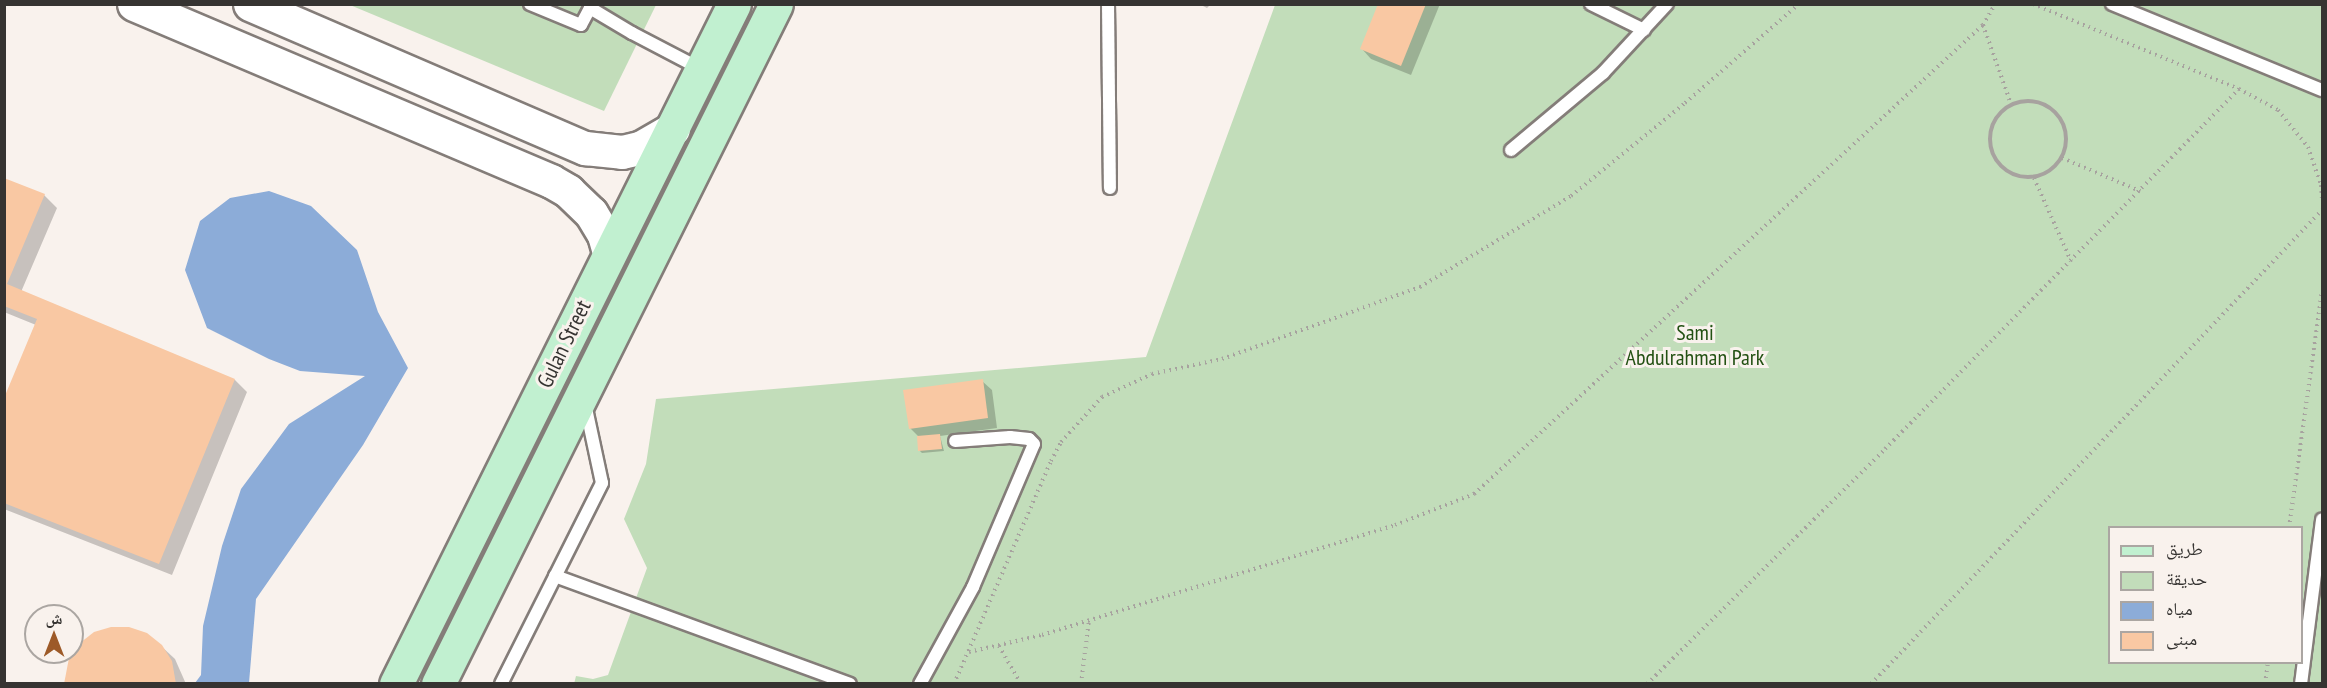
<!DOCTYPE html>
<html>
<head>
<meta charset="utf-8">
<style>
	body { margin:0 }
	#map { position:relative; width:2327px; height:688px; overflow:hidden; background:#f9f2ed; font-family:"PT Sans Narrow","Noto Naskh Arabic",sans-serif }
	div>[style] { position:absolute }
	.green>* { inset:0; background:#c2ddba }
	.water>* { inset:0; background:#8cacd8 }
	.shadow>* { inset:0; background:#0003 }
	.building>* { inset:0; background:#f9c8a3 }
	.path>* { height:4px; margin-top:-2px; transform-origin:0; background:repeating-linear-gradient(90deg,#a7a29f 0 1.5px,transparent 0 6px) }
	.path>.ring { margin:-2px; padding:0; box-sizing:content-box; background:none; border:4px solid #a7a29f; border-radius:50% }
	.roads { filter:drop-shadow(2px 0 #847d79) drop-shadow(-2px 0 #847d79) drop-shadow(0 2px #847d79) drop-shadow(0 -2px #847d79) }
	.lane>* { height:12px; margin:-6px; padding:0 6px; transform-origin:6px; border-radius:6px; background:#fff }
	.secondary>* { height:33px; margin:-16.5px; padding:0 16.5px; transform-origin:16.5px; border-radius:16.5px; background:#fff }
	.primary>* { height:33px; margin:-16.5px; padding:0 16.5px; transform-origin:16.5px; border-radius:16.5px; background:#c1f0d0 }
	span { translate:-50% -50%; white-space:nowrap; text-align:center; line-height:1.15; -webkit-text-stroke:6px #f9f2ed; paint-order:stroke }
	.park-label { font-size:22px; color:#235113 }
	.street-label { font-size:22px; color:#363432 }
	.frame { position:absolute; inset:0; border:6px solid #363432; pointer-events:none }
	.legend { position:absolute; left:2108px; top:526px; width:195px; height:138px; box-sizing:border-box; background:#f9f2ed; border:2px solid #aba6a2; margin:0; padding:8px 10px; list-style:none; font-size:18px; color:#363432 }
	.legend li { display:flex; align-items:center; gap:12px; height:30px }
	.legend b { width:30px; border:2px solid #aba6a2 }
	.north { position:absolute; left:24px; top:604px; width:60px; height:60px; box-sizing:border-box; background:#f9f2ed; border:2px solid #aba6a2; border-radius:50%; rotate:0deg; font-size:16px; font-weight:700; line-height:24px; text-align:center; color:#363432 }
	.north::after { content:''; display:block; margin:auto; width:21px; height:27px; background:#9d5a28; clip-path:polygon(50% 0,100% 100%,50% 72%,0 100%) }
</style>
</head>
<body>
<div id="map">
	<div class="green">
		<div style="clip-path:polygon(350px 5px,656px 5px,604px 111px)"></div>
		<div style="clip-path:polygon(evenodd,1275px 5px,2322px 5px,2322px 683px,574px 684px,576px 676px,593px 679px,608px 675px,647px 568px,624px 519px,646px 464px,656px 399px,1146px 357px,1275px 5px,2110px 528px,2302px 528px,2302px 662px,2110px 662px,2110px 528px)"></div>
	</div>
	<div class="water">
		<div style="clip-path:polygon(269px 191px,311px 206px,357px 250px,378px 312px,408px 368px,363px 445px,256px 599px,249px 683px,195px 683px,201px 675px,203px 626px,222px 546px,241px 489px,289px 424px,365px 376px,300px 371px,269px 359px,207px 328px,185px 270px,200px 221px,230px 198px)"></div>
	</div>
	<div class="shadow">
		<div style="clip-path:polygon(1199px 4px,1211px 4px,1207px 8px)"></div>
		<div style="clip-path:polygon(1379px 4px,1440px 4px,1411px 75px,1371px 59px,1362px 49px)"></div>
		<div style="clip-path:polygon(4px 180px,44px 195px,57px 208px,21px 292px,235px 380px,247px 392px,172px 575px,4px 509px,4px 402px,36px 325px,4px 312px)"></div>
		<div style="clip-path:polygon(982px 381px,992px 390px,997px 428px,940px 436px,944px 451px,922px 453px,919px 450px,918px 436px,910px 428px)"></div>
		<div style="clip-path:polygon(161px 646px,175px 659px,186px 684px,65px 684px,70px 658px)"></div>
	</div>
	<div class="building">
		<div style="clip-path:polygon(1378px 4px,1426px 4px,1401px 66px,1360px 49px)"></div>
		<div style="clip-path:polygon(4px 178px,45px 194px,7px 284px,235px 379px,159px 564px,4px 503px,4px 398px,37px 319px,4px 306px)"></div>
		<div style="clip-path:polygon(983px 379px,988px 418px,909px 429px,903px 390px)"></div>
		<div style="clip-path:polygon(940px 434px,942px 449px,918px 451px,917px 436px)"></div>
		<div style="clip-path:polygon(111px 627px,129px 627px,147px 633px,162px 645px,172px 661px,176px 684px,64px 684px,69px 658px,80px 643px,94px 632px)"></div>
	</div>
	<div class="path">
		<div style="left:2033px;top:4px;width:223px;rotate:22.4deg"></div>
		<div style="left:2239px;top:89px;width:44px;rotate:28.3deg"></div>
		<div style="left:2278px;top:110px;width:48px;rotate:51deg"></div>
		<div style="left:2308px;top:147px;width:40px;rotate:71.1deg"></div>
		<div style="left:2321px;top:185px;width:13px;rotate:86deg"></div>
		<div style="left:1983px;top:25px;width:84px;rotate:70.5deg"></div>
		<div class="ring" style="left:1990px;top:101px;width:72px;height:72px"></div>
		<div style="left:2062px;top:158px;width:85px;rotate:22.9deg"></div>
		<div style="left:2034px;top:178px;width:91px;rotate:66deg"></div>
		<div style="left:2289px;top:528px;width:240px;rotate:-82.1deg"></div>
		<div style="left:999px;top:646px;width:44px;rotate:59.9deg"></div>
		<div style="left:969px;top:652px;width:75px;rotate:-13.1deg"></div>
		<div style="left:1042px;top:635px;width:370px;rotate:-17.3deg"></div>
		<div style="left:1395px;top:525px;width:85px;rotate:-21.4deg"></div>
		<div style="left:1474px;top:494px;width:692px;rotate:-42.66deg"></div>
		<div style="left:1983px;top:25px;width:24px;rotate:-60deg"></div>
		<div style="left:954px;top:684px;width:243px;rotate:-66.5deg"></div>
		<div style="left:1051px;top:461px;width:21px;rotate:-62deg"></div>
		<div style="left:1061px;top:442px;width:61px;rotate:-47.7deg"></div>
		<div style="left:1102px;top:397px;width:55px;rotate:-24.7deg"></div>
		<div style="left:1152px;top:374px;width:72px;rotate:-12.1deg"></div>
		<div style="left:1222px;top:359px;width:211px;rotate:-20deg"></div>
		<div style="left:1420px;top:287px;width:176px;rotate:-31.1deg"></div>
		<div style="left:1571px;top:196px;width:147px;rotate:-39.2deg"></div>
		<div style="left:1685px;top:103px;width:151px;rotate:-41deg"></div>
		<div style="left:1081px;top:684px;width:64px;rotate:-82.9deg"></div>
		<div style="left:1647px;top:684px;width:334px;rotate:-44.6deg"></div>
		<div style="left:1885px;top:449px;width:505px;rotate:-45.48deg"></div>
		<div style="left:1871px;top:684px;width:654px;rotate:-46.42deg"></div>
		<div style="left:2265px;top:684px;width:22px;rotate:-82deg"></div>
	</div>
	<div class="roads">
		<div class="lane">
			<div style="left:530px;top:4px;width:55px;rotate:22.4deg"></div>
			<div style="left:581px;top:25px;width:24px;rotate:-62deg"></div>
			<div style="left:1108px;top:4px;width:184px;rotate:89.4deg"></div>
			<div style="left:1591px;top:4px;width:59px;rotate:26.1deg"></div>
			<div style="left:2112px;top:4px;width:227px;rotate:22.3deg"></div>
			<div style="left:590px;top:8px;width:49px;rotate:30.8deg"></div>
			<div style="left:632px;top:33px;width:78px;rotate:27.6deg"></div>
			<div style="left:1511px;top:150px;width:120px;rotate:-39.9deg"></div>
			<div style="left:1603px;top:73px;width:94px;rotate:-47.2deg"></div>
			<div style="left:555px;top:576px;width:314px;rotate:20.1deg"></div>
			<div style="left:501px;top:684px;width:225px;rotate:-63.3deg"></div>
			<div style="left:602px;top:483px;width:81px;rotate:-102.1deg"></div>
			<div style="left:920px;top:684px;width:111px;rotate:-61.3deg"></div>
			<div style="left:973px;top:587px;width:155px;rotate:-66.9deg"></div>
			<div style="left:1034px;top:444px;width:7px;rotate:-135deg"></div>
			<div style="left:1029px;top:439px;width:19px;rotate:-174deg"></div>
			<div style="left:1010px;top:437px;width:55px;rotate:175.8deg"></div>
			<div style="left:2301px;top:684px;width:166px;rotate:-82.7deg"></div>
		</div>
		<div class="secondary">
			<div style="left:134px;top:4px;width:453px;rotate:23deg"></div>
			<div style="left:551px;top:181px;width:20px;rotate:30deg"></div>
			<div style="left:568px;top:191px;width:32px;rotate:44deg"></div>
			<div style="left:591px;top:213px;width:26px;rotate:59deg"></div>
			<div style="left:604px;top:235px;width:19px;rotate:74deg"></div>
			<div style="left:250px;top:4px;width:365px;rotate:23.3deg"></div>
			<div style="left:585px;top:148px;width:37px;rotate:6deg"></div>
			<div style="left:622px;top:152px;width:18px;rotate:-13deg"></div>
			<div style="left:640px;top:148px;width:38px;rotate:-30deg"></div>
		</div>
		<div class="primary">
			<div style="left:396px;top:684px;width:759px;rotate:-63.57deg"></div>
			<div style="left:438px;top:684px;width:759px;rotate:-63.57deg"></div>
		</div>
	</div>
	<div class="park-label">
		<span style="left:1695px;top:345px">Sami<br>Abdulrahman Park</span>
	</div>
	<div class="street-label">
		<span style="left:564px;top:344px;rotate:-64deg">Gulan Street</span>
	</div>
	<div class="frame"></div>
	<ul class="legend">
	<li><b style="height:8px;background:#c1f0d0"></b>طريق</li>
	<li><b style="height:16px;background:#c2ddba"></b>حديقة</li>
	<li><b style="height:16px;background:#8cacd8"></b>مياه</li>
	<li><b style="height:16px;background:#f9c8a3"></b>مبنى</li>
	</ul>
	<div class="north">ش</div>
</div>
</body>
</html>
